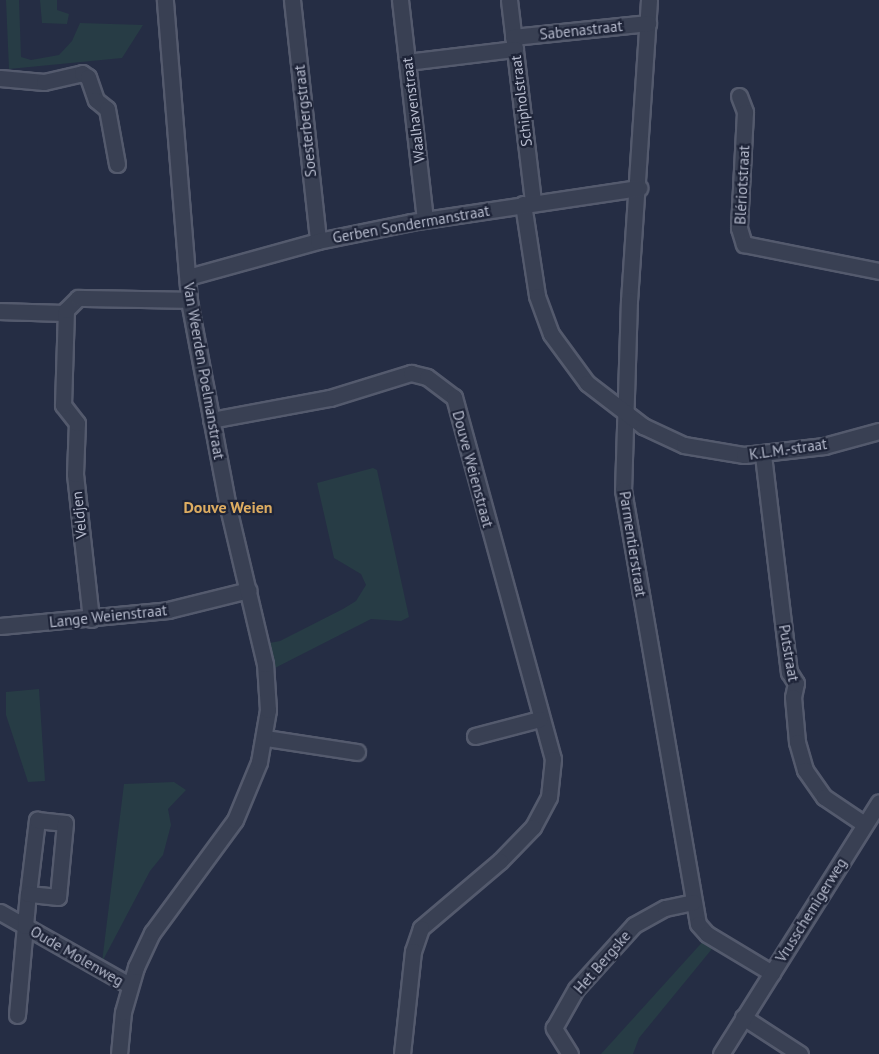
<!DOCTYPE html>
<html>
<head>
<meta charset="utf-8">
<style>
	body { margin:0 }
	#map { position:relative; width:879px; height:1054px; overflow:hidden; background:#252d44; font-family:"PT Sans",sans-serif }
	div>[style] { position:absolute }
	.green>* { inset:0; background:#273c45 }
	.roads { filter:drop-shadow(2px 0 #545a6d) drop-shadow(-2px 0 #545a6d) drop-shadow(0 2px #545a6d) drop-shadow(0 -2px #545a6d) }
	.street>* { height:15px; margin:-7.5px; padding:0 7.5px; transform-origin:7.5px; border-radius:7.5px; background:#394053 }
	span { translate:-50% -50%; white-space:nowrap; text-align:center; line-height:1.15; -webkit-text-stroke:4.5px #1e2438; paint-order:stroke }
	.street-label { font-size:15px; color:#b6bbcd }
	.neighbourhood-label { font-size:16px; color:#ddac61; font-weight:700 }
</style>
</head>
<body>
<div id="map">
	<div class="green">
		<div style="clip-path:polygon(6px 0,19px 0,21px 57px,31px 60px,59px 55px,72px 41px,80px 23px,143px 25px,122px 58px,9px 69px)"></div>
		<div style="clip-path:polygon(40px 0,57px 0,57px 10px,69px 14px,67px 24px,42px 23px)"></div>
		<div style="clip-path:polygon(373px 468px,377px 470px,409px 617px,401px 621px,371px 619px,269px 671px,264px 644px,280px 641px,343px 609px,356px 601px,366px 585px,361px 574px,334px 558px,317px 483px)"></div>
		<div style="clip-path:polygon(39px 689px,45px 781px,28px 782px,6px 715px,6px 692px)"></div>
		<div style="clip-path:polygon(174px 782px,186px 790px,168px 809px,171px 825px,163px 855px,150px 871px,102px 962px,124px 784px)"></div>
		<div style="clip-path:polygon(706px 938px,716px 944px,639px 1038px,633px 1054px,601px 1054px)"></div>
	</div>
	<div class="roads">
		<div class="street">
			<div style="left:292px;top:0;width:242px;rotate:83.8deg"></div>
			<div style="left:400px;top:0;width:220px;rotate:83.5deg"></div>
			<div style="left:509px;top:0;width:203px;rotate:83.2deg"></div>
			<div style="left:649px;top:0;width:301px;rotate:93.8deg"></div>
			<div style="left:629px;top:300px;width:190px;rotate:91.8deg"></div>
			<div style="left:623px;top:490px;width:440px;rotate:80.2deg"></div>
			<div style="left:698px;top:924px;width:13px;rotate:48deg"></div>
			<div style="left:707px;top:934px;width:76px;rotate:31deg"></div>
			<div style="left:513px;top:37px;width:136px;rotate:-5.9deg"></div>
			<div style="left:407px;top:62px;width:109px;rotate:-6.9deg"></div>
			<div style="left:0;top:78px;width:44px;rotate:5.2deg"></div>
			<div style="left:44px;top:82px;width:39px;rotate:-13deg"></div>
			<div style="left:82px;top:73px;width:7px;rotate:34deg"></div>
			<div style="left:88px;top:77px;width:24px;rotate:71deg"></div>
			<div style="left:96px;top:100px;width:14px;rotate:39deg"></div>
			<div style="left:107px;top:109px;width:56px;rotate:79.7deg"></div>
			<div style="left:739px;top:96px;width:17px;rotate:69deg"></div>
			<div style="left:745px;top:112px;width:116px;rotate:93deg"></div>
			<div style="left:739px;top:228px;width:17px;rotate:73deg"></div>
			<div style="left:744px;top:244px;width:138px;rotate:11.3deg"></div>
			<div style="left:523px;top:204px;width:93px;rotate:81.3deg"></div>
			<div style="left:537px;top:296px;width:40px;rotate:69.8deg"></div>
			<div style="left:551px;top:334px;width:61px;rotate:53.7deg"></div>
			<div style="left:587px;top:383px;width:71px;rotate:37.5deg"></div>
			<div style="left:643px;top:426px;width:45px;rotate:24.9deg"></div>
			<div style="left:684px;top:445px;width:61px;rotate:9.5deg"></div>
			<div style="left:744px;top:455px;width:81px;rotate:-6.4deg"></div>
			<div style="left:824px;top:446px;width:57px;rotate:-15.3deg"></div>
			<div style="left:188px;top:277px;width:135px;rotate:-15.5deg"></div>
			<div style="left:318px;top:241px;width:95px;rotate:-11.5deg"></div>
			<div style="left:411px;top:222px;width:231px;rotate:-8.5deg"></div>
			<div style="left:0;top:311px;width:65px;rotate:1.8deg"></div>
			<div style="left:211px;top:420px;width:121px;rotate:-10.5deg"></div>
			<div style="left:330px;top:398px;width:85px;rotate:-17.2deg"></div>
			<div style="left:411px;top:373px;width:16px;rotate:14deg"></div>
			<div style="left:427px;top:377px;width:34px;rotate:37deg"></div>
			<div style="left:454px;top:397px;width:375px;rotate:74.7deg"></div>
			<div style="left:553px;top:759px;width:38px;rotate:96deg"></div>
			<div style="left:549px;top:797px;width:34px;rotate:118deg"></div>
			<div style="left:533px;top:827px;width:47px;rotate:134.1deg"></div>
			<div style="left:500px;top:861px;width:104px;rotate:139.7deg"></div>
			<div style="left:421px;top:928px;width:24px;rotate:109deg"></div>
			<div style="left:413px;top:951px;width:104px;rotate:96.1deg"></div>
			<div style="left:763px;top:455px;width:219px;rotate:83.2deg"></div>
			<div style="left:789px;top:672px;width:13px;rotate:58deg"></div>
			<div style="left:796px;top:683px;width:14px;rotate:102deg"></div>
			<div style="left:793px;top:697px;width:45px;rotate:84.9deg"></div>
			<div style="left:797px;top:742px;width:29px;rotate:74deg"></div>
			<div style="left:805px;top:770px;width:33px;rotate:55deg"></div>
			<div style="left:824px;top:797px;width:48px;rotate:34deg"></div>
			<div style="left:91px;top:619px;width:146px;rotate:-96.3deg"></div>
			<div style="left:75px;top:474px;width:51px;rotate:-87.8deg"></div>
			<div style="left:77px;top:423px;width:23px;rotate:-128deg"></div>
			<div style="left:63px;top:405px;width:95px;rotate:-88.2deg"></div>
			<div style="left:66px;top:310px;width:17px;rotate:-45deg"></div>
			<div style="left:78px;top:298px;width:111px;rotate:1deg"></div>
			<div style="left:0;top:626px;width:169px;rotate:-5.4deg"></div>
			<div style="left:168px;top:610px;width:83px;rotate:-13.9deg"></div>
			<div style="left:475px;top:736px;width:67px;rotate:-14.7deg"></div>
			<div style="left:266px;top:738px;width:92px;rotate:8.7deg"></div>
			<div style="left:0;top:912px;width:148px;rotate:29.5deg"></div>
			<div style="left:17px;top:1015px;width:89px;rotate:-84.9deg"></div>
			<div style="left:25px;top:926px;width:32px;rotate:-85deg"></div>
			<div style="left:28px;top:894px;width:75px;rotate:-83.1deg"></div>
			<div style="left:37px;top:820px;width:28px;rotate:6deg"></div>
			<div style="left:65px;top:823px;width:74px;rotate:95.4deg"></div>
			<div style="left:58px;top:897px;width:30px;rotate:-174deg"></div>
			<div style="left:743px;top:1017px;width:68px;rotate:33deg"></div>
			<div style="left:119px;top:1054px;width:42px;rotate:-84.6deg"></div>
			<div style="left:123px;top:1012px;width:47px;rotate:-73.9deg"></div>
			<div style="left:136px;top:967px;width:38px;rotate:-65deg"></div>
			<div style="left:152px;top:933px;width:140px;rotate:-53.7deg"></div>
			<div style="left:235px;top:820px;width:63px;rotate:-67.5deg"></div>
			<div style="left:259px;top:762px;width:53px;rotate:-80.2deg"></div>
			<div style="left:268px;top:710px;width:46px;rotate:-93.7deg"></div>
			<div style="left:265px;top:664px;width:161px;rotate:-103.3deg"></div>
			<div style="left:228px;top:507px;width:211px;rotate:-100.7deg"></div>
			<div style="left:189px;top:300px;width:301px;rotate:-94.6deg"></div>
			<div style="left:570px;top:1054px;width:31px;rotate:-122deg"></div>
			<div style="left:554px;top:1028px;width:45px;rotate:-60.6deg"></div>
			<div style="left:576px;top:989px;width:86px;rotate:-47.8deg"></div>
			<div style="left:634px;top:925px;width:35px;rotate:-29deg"></div>
			<div style="left:665px;top:908px;width:29px;rotate:-12deg"></div>
			<div style="left:721px;top:1054px;width:297px;rotate:-57.9deg"></div>
		</div>
	</div>
	<div class="street-label">
		<span style="left:581px;top:30px;rotate:-6deg">Sabenastraat</span>
		<span style="left:521px;top:101px;rotate:-97deg">Schipholstraat</span>
		<span style="left:413px;top:110px;rotate:-97deg">Waalhavenstraat</span>
		<span style="left:305px;top:121px;rotate:-96deg">Soesterbergstraat</span>
		<span style="left:742px;top:185px;rotate:-87deg">Blériotstraat</span>
		<span style="left:411px;top:224px;rotate:-10deg">Gerben Sondermanstraat</span>
		<span style="left:204px;top:371px;rotate:80deg">Van Weerden Poelmanstraat</span>
		<span style="left:788px;top:449px;rotate:-8deg">K.L.M.-straat</span>
		<span style="left:473px;top:469px;rotate:75deg">Douve Weienstraat</span>
		<span style="left:79px;top:515px;rotate:-96deg">Veldjen</span>
		<span style="left:633px;top:544px;rotate:81deg">Parmentierstraat</span>
		<span style="left:108px;top:616px;rotate:-6deg">Lange Weienstraat</span>
		<span style="left:789px;top:653px;rotate:80deg">Putstraat</span>
		<span style="left:811px;top:910px;rotate:-58deg">Vrusschemigerweg</span>
		<span style="left:77px;top:956px;rotate:30deg">Oude Molenweg</span>
		<span style="left:602px;top:962px;rotate:-49deg">Het Bergske</span>
	</div>
	<div class="neighbourhood-label">
		<span style="left:228px;top:507px">Douve Weien</span>
	</div>
</div>
</body>
</html>
